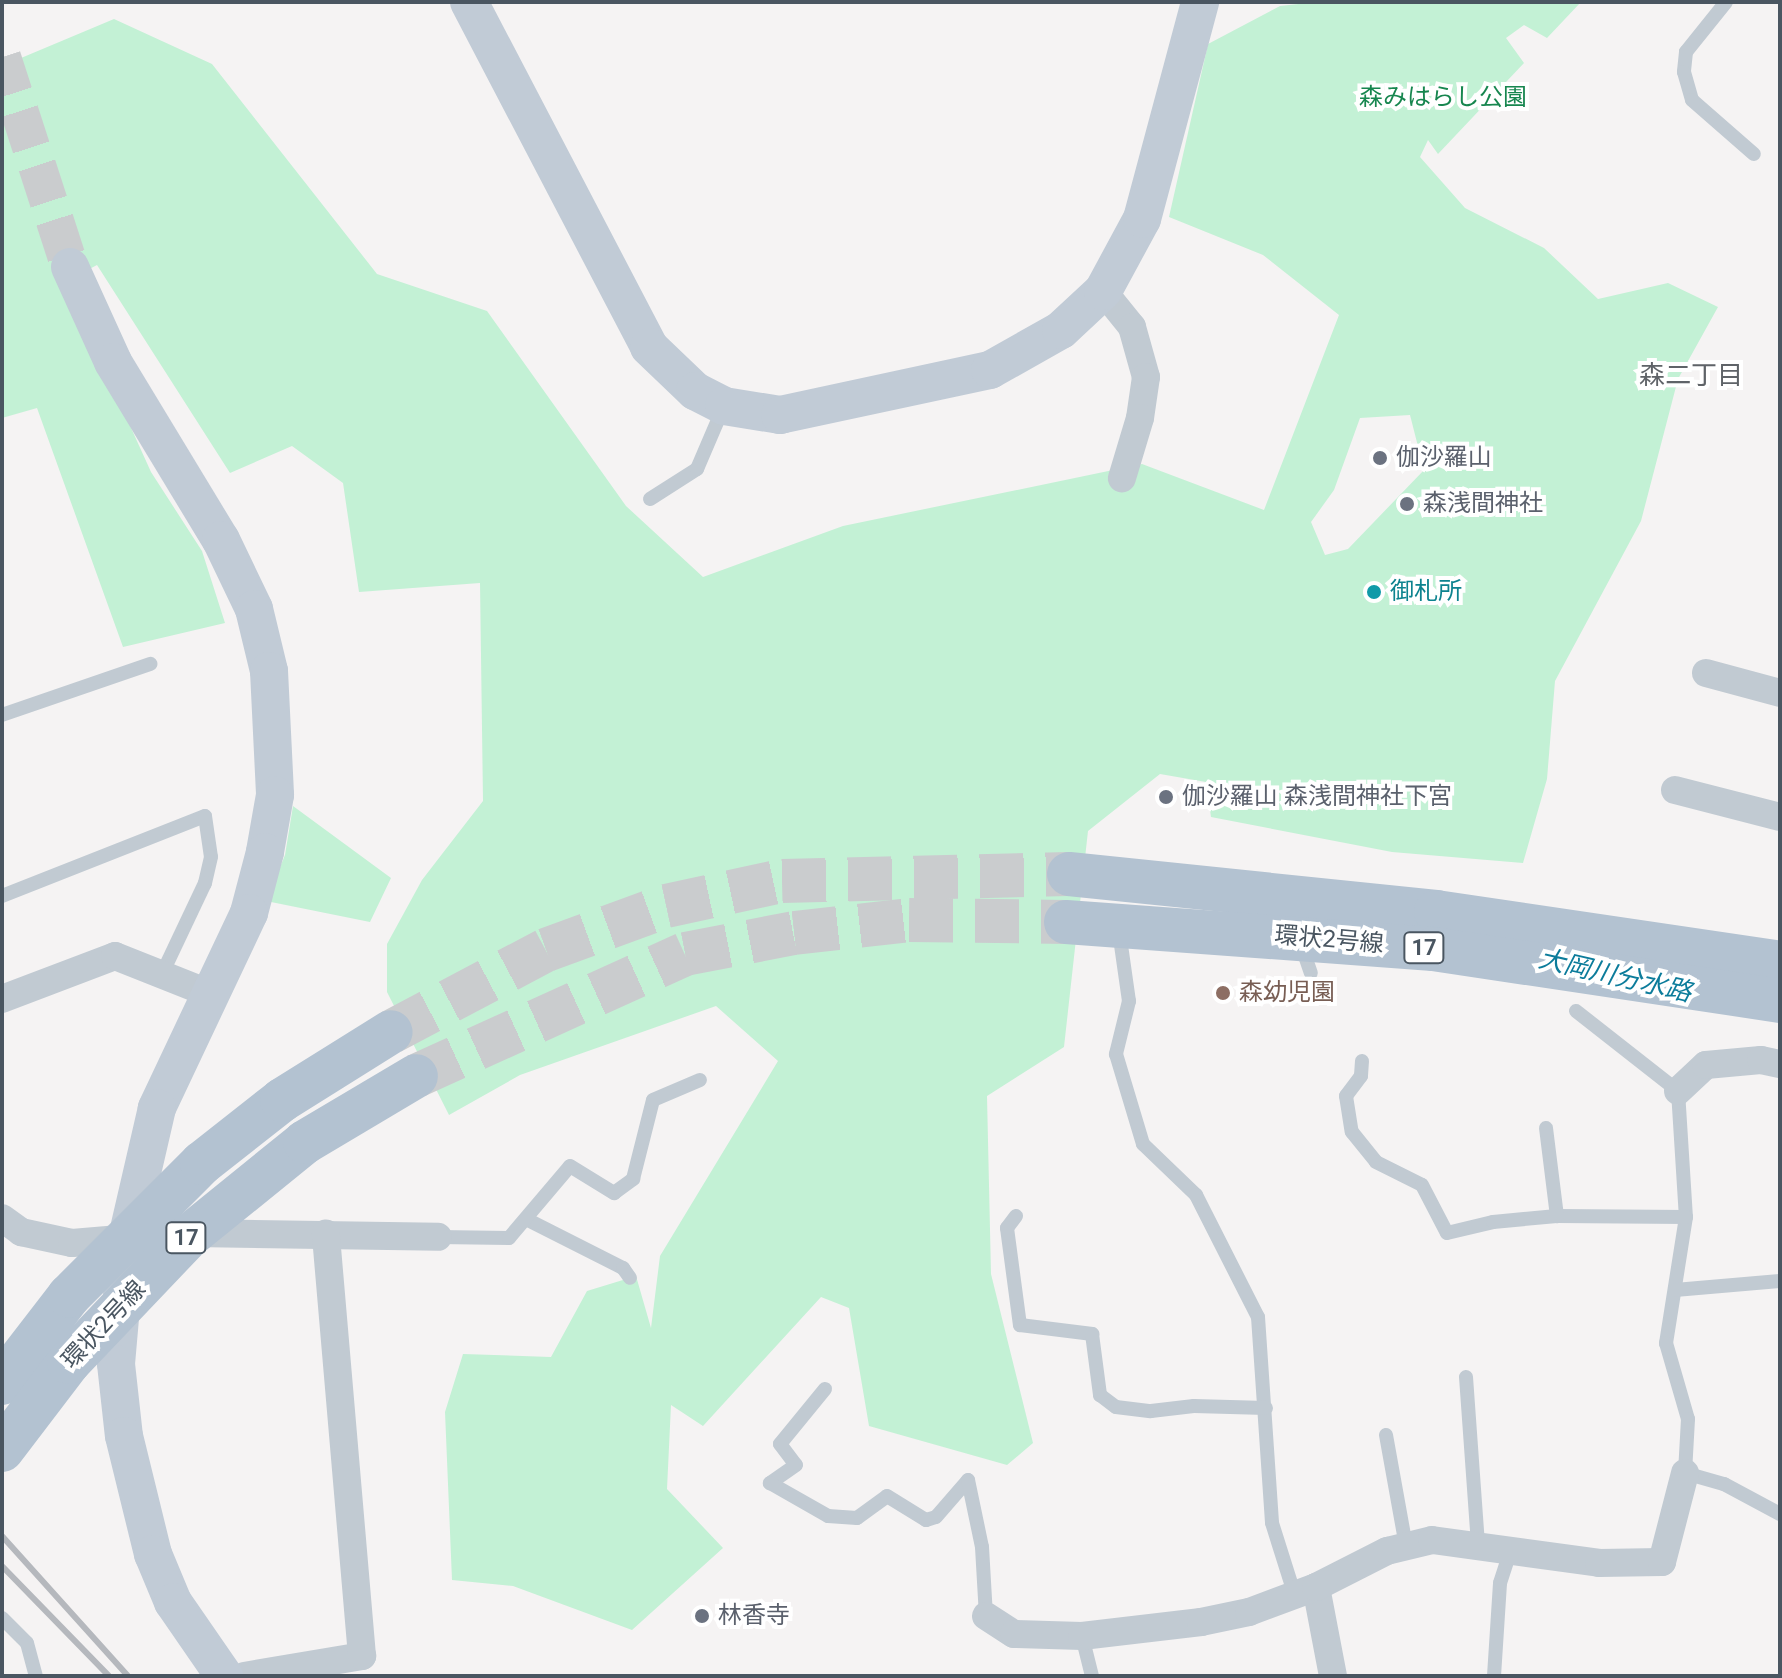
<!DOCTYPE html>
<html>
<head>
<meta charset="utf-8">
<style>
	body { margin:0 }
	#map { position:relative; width:1782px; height:1678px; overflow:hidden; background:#f5f3f3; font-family:Roboto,"Noto Sans JP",sans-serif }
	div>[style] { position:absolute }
	.green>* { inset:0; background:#c3f1d5 }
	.secondary-tunnel>* { height:38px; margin-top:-19px; transform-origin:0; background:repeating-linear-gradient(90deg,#caccce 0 38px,transparent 0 57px) }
	.primary-tunnel>* { height:44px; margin-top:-22px; transform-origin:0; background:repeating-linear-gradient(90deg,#caccce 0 44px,transparent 0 66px) }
	.lane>* { height:14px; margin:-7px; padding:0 7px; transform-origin:7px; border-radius:7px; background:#c1cad2 }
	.street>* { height:28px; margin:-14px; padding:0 14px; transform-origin:14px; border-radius:14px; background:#c1cad2 }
	.secondary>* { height:38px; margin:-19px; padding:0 19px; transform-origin:19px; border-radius:19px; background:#c1cbd6 }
	.rail>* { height:6px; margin:-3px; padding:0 3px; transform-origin:3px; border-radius:3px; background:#b5b8bd }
	.primary-bridge>* { height:44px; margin:-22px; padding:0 22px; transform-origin:22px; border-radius:22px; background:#b3c2d1 }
	.dots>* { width:22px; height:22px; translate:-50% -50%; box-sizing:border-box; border:4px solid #fff; border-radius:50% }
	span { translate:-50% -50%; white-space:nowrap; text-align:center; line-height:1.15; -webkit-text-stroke:8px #fff; paint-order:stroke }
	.shield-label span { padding:2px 6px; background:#fff; border:2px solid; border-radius:6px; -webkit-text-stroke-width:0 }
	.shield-label { font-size:22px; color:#4a5661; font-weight:700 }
	.park-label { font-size:24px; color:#17864f }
	.worship-label { font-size:24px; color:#5b616d }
	.left { translate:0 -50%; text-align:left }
	.culture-label { font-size:24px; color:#0d838f }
	.street-label { font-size:24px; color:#4a5661 }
	.education-label { font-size:24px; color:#785e54 }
	.neighbourhood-label { font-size:26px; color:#5f6368 }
	.water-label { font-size:26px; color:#0c7c9b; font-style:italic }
	.frame { position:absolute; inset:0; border:4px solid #4a5661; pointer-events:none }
</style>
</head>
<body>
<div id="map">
	<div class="green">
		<div style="clip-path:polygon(evenodd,1317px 2px,1581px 2px,1547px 38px,1524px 25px,1506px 38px,1524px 63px,1438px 154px,1428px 140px,1420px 157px,1465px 208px,1544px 248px,1598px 299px,1668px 283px,1718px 307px,1678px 379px,1641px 521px,1555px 681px,1547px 779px,1523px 863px,1392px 852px,1211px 817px,1206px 782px,1160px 774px,1088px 831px,1064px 1047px,987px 1096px,991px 1274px,1033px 1443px,1007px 1465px,869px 1426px,849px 1308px,821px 1297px,703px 1426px,671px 1405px,667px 1489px,723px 1548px,632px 1630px,513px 1586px,452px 1580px,445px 1412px,463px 1354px,551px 1357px,587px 1291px,636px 1276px,651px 1328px,660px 1256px,778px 1061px,716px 1006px,520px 1075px,449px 1115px,387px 992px,387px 944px,422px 880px,483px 801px,480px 583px,359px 592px,343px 483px,292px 446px,230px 473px,97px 265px,65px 282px,151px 472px,202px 551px,225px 623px,123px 647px,37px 408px,2px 418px,2px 66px,114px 19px,212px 64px,377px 274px,487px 311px,626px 506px,703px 577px,843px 526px,1142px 464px,1264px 510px,1339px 315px,1263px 255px,1169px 217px,1208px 44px,1280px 6px,1317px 2px,1410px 415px,1424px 470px,1348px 549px,1325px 555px,1311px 522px,1334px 490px,1360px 418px,1410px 415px)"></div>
		<div style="clip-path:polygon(293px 806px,391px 878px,370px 922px,266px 901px,285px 855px)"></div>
	</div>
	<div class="secondary-tunnel">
		<div style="left:2px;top:57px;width:221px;rotate:72.1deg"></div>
	</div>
	<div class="primary-tunnel">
		<div style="left:391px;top:1032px;width:175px;rotate:-27.9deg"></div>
		<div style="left:546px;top:950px;width:128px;rotate:-20.1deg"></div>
		<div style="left:666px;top:906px;width:119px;rotate:-12.2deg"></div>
		<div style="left:782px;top:881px;width:287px;rotate:-1.4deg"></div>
		<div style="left:416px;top:1076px;width:295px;rotate:-24.4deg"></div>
		<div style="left:685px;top:954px;width:111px;rotate:-10.9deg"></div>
		<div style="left:794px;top:933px;width:116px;rotate:-6.4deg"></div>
		<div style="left:909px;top:920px;width:157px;rotate:0.7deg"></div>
	</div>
	<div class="lane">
		<div style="left:1726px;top:2px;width:64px;rotate:128.7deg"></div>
		<div style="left:1686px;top:52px;width:20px;rotate:96deg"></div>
		<div style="left:1684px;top:72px;width:29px;rotate:74deg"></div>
		<div style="left:1692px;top:100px;width:82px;rotate:41.1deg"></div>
		<div style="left:650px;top:499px;width:56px;rotate:-32.6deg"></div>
		<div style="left:697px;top:469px;width:69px;rotate:-66.8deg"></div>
		<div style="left:2px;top:715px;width:157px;rotate:-19deg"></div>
		<div style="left:2px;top:896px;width:218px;rotate:-21.5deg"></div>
		<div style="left:205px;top:816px;width:41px;rotate:81.7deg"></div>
		<div style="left:211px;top:857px;width:27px;rotate:103deg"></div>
		<div style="left:205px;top:883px;width:101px;rotate:115.3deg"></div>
		<div style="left:1120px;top:938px;width:64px;rotate:81.9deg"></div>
		<div style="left:1129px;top:1001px;width:55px;rotate:103.8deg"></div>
		<div style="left:1116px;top:1054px;width:94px;rotate:73.3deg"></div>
		<div style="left:1143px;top:1144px;width:74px;rotate:43.9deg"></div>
		<div style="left:1196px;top:1195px;width:137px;rotate:63.1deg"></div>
		<div style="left:1258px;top:1317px;width:206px;rotate:86.1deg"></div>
		<div style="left:1272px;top:1523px;width:77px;rotate:72.5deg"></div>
		<div style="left:1305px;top:956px;width:18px;rotate:71deg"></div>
		<div style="left:1576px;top:1011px;width:130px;rotate:38.1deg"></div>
		<div style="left:1678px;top:1091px;width:126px;rotate:86.4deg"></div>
		<div style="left:1686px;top:1217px;width:128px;rotate:99deg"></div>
		<div style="left:1666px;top:1343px;width:79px;rotate:73.9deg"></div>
		<div style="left:1688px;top:1419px;width:54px;rotate:93.2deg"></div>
		<div style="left:1685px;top:1473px;width:41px;rotate:15.8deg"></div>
		<div style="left:1724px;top:1484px;width:64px;rotate:28.2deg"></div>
		<div style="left:1362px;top:1061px;width:15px;rotate:94deg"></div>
		<div style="left:1361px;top:1076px;width:25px;rotate:127deg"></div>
		<div style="left:1346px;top:1096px;width:36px;rotate:81deg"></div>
		<div style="left:1352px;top:1132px;width:38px;rotate:51deg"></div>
		<div style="left:1376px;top:1162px;width:51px;rotate:26.6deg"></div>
		<div style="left:1422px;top:1185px;width:54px;rotate:62.5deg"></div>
		<div style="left:1447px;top:1233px;width:47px;rotate:-13.4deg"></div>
		<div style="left:1493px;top:1222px;width:64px;rotate:-5.4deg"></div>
		<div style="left:1557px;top:1216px;width:129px;rotate:0.4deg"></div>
		<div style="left:1546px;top:1128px;width:89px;rotate:82.9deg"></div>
		<div style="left:1016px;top:1216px;width:15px;rotate:127deg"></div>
		<div style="left:1007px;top:1228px;width:98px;rotate:82.4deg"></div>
		<div style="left:1020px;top:1325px;width:73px;rotate:7.1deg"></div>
		<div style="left:1092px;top:1334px;width:62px;rotate:82.5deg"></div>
		<div style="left:1100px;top:1395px;width:20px;rotate:37deg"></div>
		<div style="left:1116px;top:1407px;width:35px;rotate:7deg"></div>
		<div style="left:1151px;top:1411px;width:43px;rotate:-6.6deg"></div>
		<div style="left:1194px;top:1406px;width:72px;rotate:1.6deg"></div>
		<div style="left:526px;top:1219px;width:109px;rotate:26.8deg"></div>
		<div style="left:623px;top:1268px;width:12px;rotate:55deg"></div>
		<div style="left:438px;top:1237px;width:71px;rotate:0.8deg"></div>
		<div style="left:509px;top:1238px;width:94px;rotate:-49.7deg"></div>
		<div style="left:570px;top:1166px;width:52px;rotate:31.5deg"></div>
		<div style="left:614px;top:1193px;width:24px;rotate:-36deg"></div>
		<div style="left:633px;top:1179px;width:81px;rotate:-75.8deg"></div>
		<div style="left:653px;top:1100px;width:51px;rotate:-23.1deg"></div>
		<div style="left:1675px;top:1290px;width:105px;rotate:-4.9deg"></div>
		<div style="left:1466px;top:1377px;width:168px;rotate:85.9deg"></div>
		<div style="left:825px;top:1389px;width:71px;rotate:129.3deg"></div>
		<div style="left:780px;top:1444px;width:26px;rotate:53deg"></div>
		<div style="left:796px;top:1465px;width:32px;rotate:145deg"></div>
		<div style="left:770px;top:1483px;width:67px;rotate:29.6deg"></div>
		<div style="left:828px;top:1516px;width:29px;rotate:4deg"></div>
		<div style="left:857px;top:1518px;width:37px;rotate:-36deg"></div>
		<div style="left:887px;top:1496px;width:46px;rotate:31.6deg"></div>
		<div style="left:926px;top:1520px;width:10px;rotate:-17deg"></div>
		<div style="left:936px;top:1517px;width:49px;rotate:-49.1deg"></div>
		<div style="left:968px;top:1480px;width:68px;rotate:78.2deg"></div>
		<div style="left:982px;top:1547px;width:69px;rotate:86.7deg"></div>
		<div style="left:1386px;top:1435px;width:113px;rotate:79.8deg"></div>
		<div style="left:2px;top:1618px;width:35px;rotate:45deg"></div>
		<div style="left:27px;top:1643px;width:34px;rotate:75deg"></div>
		<div style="left:1082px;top:1636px;width:41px;rotate:76deg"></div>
		<div style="left:1494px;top:1676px;width:93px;rotate:-86.3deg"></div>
		<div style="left:1500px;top:1583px;width:36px;rotate:-72deg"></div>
	</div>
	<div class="street">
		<div style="left:1103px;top:291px;width:46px;rotate:51.1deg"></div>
		<div style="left:1132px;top:327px;width:52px;rotate:74.4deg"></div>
		<div style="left:1146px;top:377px;width:41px;rotate:98.3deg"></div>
		<div style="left:1140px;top:418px;width:63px;rotate:106.7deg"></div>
		<div style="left:1706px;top:673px;width:77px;rotate:15.1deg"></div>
		<div style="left:1675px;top:790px;width:108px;rotate:14.4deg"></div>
		<div style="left:2px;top:999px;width:121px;rotate:-20.8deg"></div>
		<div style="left:115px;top:956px;width:103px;rotate:21.6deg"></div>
		<div style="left:1678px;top:1091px;width:38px;rotate:-43deg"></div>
		<div style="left:1706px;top:1065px;width:55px;rotate:-5.2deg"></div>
		<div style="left:1761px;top:1060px;width:19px;rotate:12deg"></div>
		<div style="left:2px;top:1218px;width:24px;rotate:36deg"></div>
		<div style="left:21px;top:1232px;width:52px;rotate:12.2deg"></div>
		<div style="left:72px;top:1243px;width:59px;rotate:-4.8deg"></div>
		<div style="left:193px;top:1233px;width:245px;rotate:0.9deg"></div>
		<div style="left:1316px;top:1587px;width:91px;rotate:79.2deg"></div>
		<div style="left:986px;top:1616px;width:33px;rotate:33deg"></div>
		<div style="left:1014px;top:1634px;width:68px;rotate:1.7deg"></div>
		<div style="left:1082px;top:1636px;width:120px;rotate:-6.7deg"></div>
		<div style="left:1201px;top:1622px;width:49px;rotate:-11.8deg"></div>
		<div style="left:1249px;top:1612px;width:72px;rotate:-20.5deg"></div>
		<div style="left:1316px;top:1587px;width:80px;rotate:-26.9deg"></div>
		<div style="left:1387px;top:1551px;width:46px;rotate:-13.7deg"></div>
		<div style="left:1432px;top:1540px;width:169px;rotate:7.8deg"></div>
		<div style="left:1599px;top:1563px;width:63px;rotate:-0.9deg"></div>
		<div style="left:1662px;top:1562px;width:92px;rotate:-75.5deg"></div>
		<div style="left:244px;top:1676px;width:120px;rotate:-9.6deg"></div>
		<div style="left:362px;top:1656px;width:424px;rotate:-94.9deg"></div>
	</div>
	<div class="secondary">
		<div style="left:469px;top:2px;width:389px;rotate:62.4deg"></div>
		<div style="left:649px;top:347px;width:64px;rotate:43.7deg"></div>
		<div style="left:695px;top:391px;width:33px;rotate:27deg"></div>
		<div style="left:724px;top:406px;width:57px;rotate:9.1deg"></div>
		<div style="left:780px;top:415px;width:215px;rotate:-12.1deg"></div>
		<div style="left:990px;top:370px;width:81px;rotate:-29.4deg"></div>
		<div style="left:1061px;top:330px;width:57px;rotate:-42.9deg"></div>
		<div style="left:1103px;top:291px;width:82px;rotate:-61.6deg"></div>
		<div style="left:1142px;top:219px;width:225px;rotate:-75deg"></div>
		<div style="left:70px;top:267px;width:104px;rotate:65.6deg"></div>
		<div style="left:113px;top:362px;width:208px;rotate:58.8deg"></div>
		<div style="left:221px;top:540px;width:76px;rotate:64.4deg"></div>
		<div style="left:254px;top:609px;width:64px;rotate:76.4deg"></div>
		<div style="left:269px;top:671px;width:124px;rotate:87.2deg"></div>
		<div style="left:275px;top:795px;width:58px;rotate:100deg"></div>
		<div style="left:265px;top:852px;width:63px;rotate:104.7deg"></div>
		<div style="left:249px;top:913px;width:216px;rotate:115.3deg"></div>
		<div style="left:157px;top:1108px;width:133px;rotate:103deg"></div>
		<div style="left:127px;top:1238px;width:126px;rotate:95deg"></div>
		<div style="left:116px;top:1364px;width:72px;rotate:83.7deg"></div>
		<div style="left:124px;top:1436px;width:122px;rotate:76.2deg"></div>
		<div style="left:153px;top:1554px;width:52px;rotate:67.4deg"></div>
		<div style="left:173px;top:1602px;width:90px;rotate:55.4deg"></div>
	</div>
	<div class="rail">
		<div style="left:2px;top:1536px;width:188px;rotate:48deg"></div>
		<div style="left:2px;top:1566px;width:153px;rotate:45.8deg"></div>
	</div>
	<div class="primary-bridge">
		<div style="left:1069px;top:874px;width:369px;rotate:5.9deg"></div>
		<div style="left:1436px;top:912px;width:348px;rotate:8.4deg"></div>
		<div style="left:1066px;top:922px;width:368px;rotate:4.2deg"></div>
		<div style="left:1433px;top:949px;width:351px;rotate:8.5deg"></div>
		<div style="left:2px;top:1383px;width:110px;rotate:-52.4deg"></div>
		<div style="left:69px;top:1296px;width:188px;rotate:-45deg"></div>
		<div style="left:202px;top:1163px;width:102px;rotate:-38.2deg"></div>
		<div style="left:282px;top:1100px;width:128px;rotate:-32deg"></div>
		<div style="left:2px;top:1450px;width:111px;rotate:-52.7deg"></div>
		<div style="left:69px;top:1362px;width:174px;rotate:-46.4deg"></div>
		<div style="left:189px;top:1236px;width:149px;rotate:-39deg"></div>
		<div style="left:305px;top:1142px;width:129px;rotate:-30.7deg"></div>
	</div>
	<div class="dots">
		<div style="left:1380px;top:458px;background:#6b7280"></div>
		<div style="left:1407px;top:504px;background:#6b7280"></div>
		<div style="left:1374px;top:592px;background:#0f9aa8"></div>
		<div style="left:1166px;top:797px;background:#6b7280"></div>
		<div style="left:1223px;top:993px;background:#8d6e63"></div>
		<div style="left:702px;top:1616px;background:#6b7280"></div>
	</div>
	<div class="shield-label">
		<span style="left:1424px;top:948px">17</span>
		<span style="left:186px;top:1238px">17</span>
	</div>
	<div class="park-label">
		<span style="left:1443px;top:98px">森みはらし公園</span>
	</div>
	<div class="worship-label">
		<span class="left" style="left:1396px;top:458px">伽沙羅山</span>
		<span class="left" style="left:1423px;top:504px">森浅間神社</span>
		<span class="left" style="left:1182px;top:797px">伽沙羅山 森浅間神社下宮</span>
		<span class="left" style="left:718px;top:1616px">林香寺</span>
	</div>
	<div class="culture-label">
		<span class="left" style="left:1390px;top:592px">御札所</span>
	</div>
	<div class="street-label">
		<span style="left:1329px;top:940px;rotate:5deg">環状2号線</span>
		<span style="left:104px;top:1325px;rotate:-47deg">環状2号線</span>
	</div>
	<div class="education-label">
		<span class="left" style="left:1239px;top:993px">森幼児園</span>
	</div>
	<div class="neighbourhood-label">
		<span style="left:1691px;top:376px">森二丁目</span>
	</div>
	<div class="water-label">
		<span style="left:1615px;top:976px;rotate:13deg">大岡川分水路</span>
	</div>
	<div class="frame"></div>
</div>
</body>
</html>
